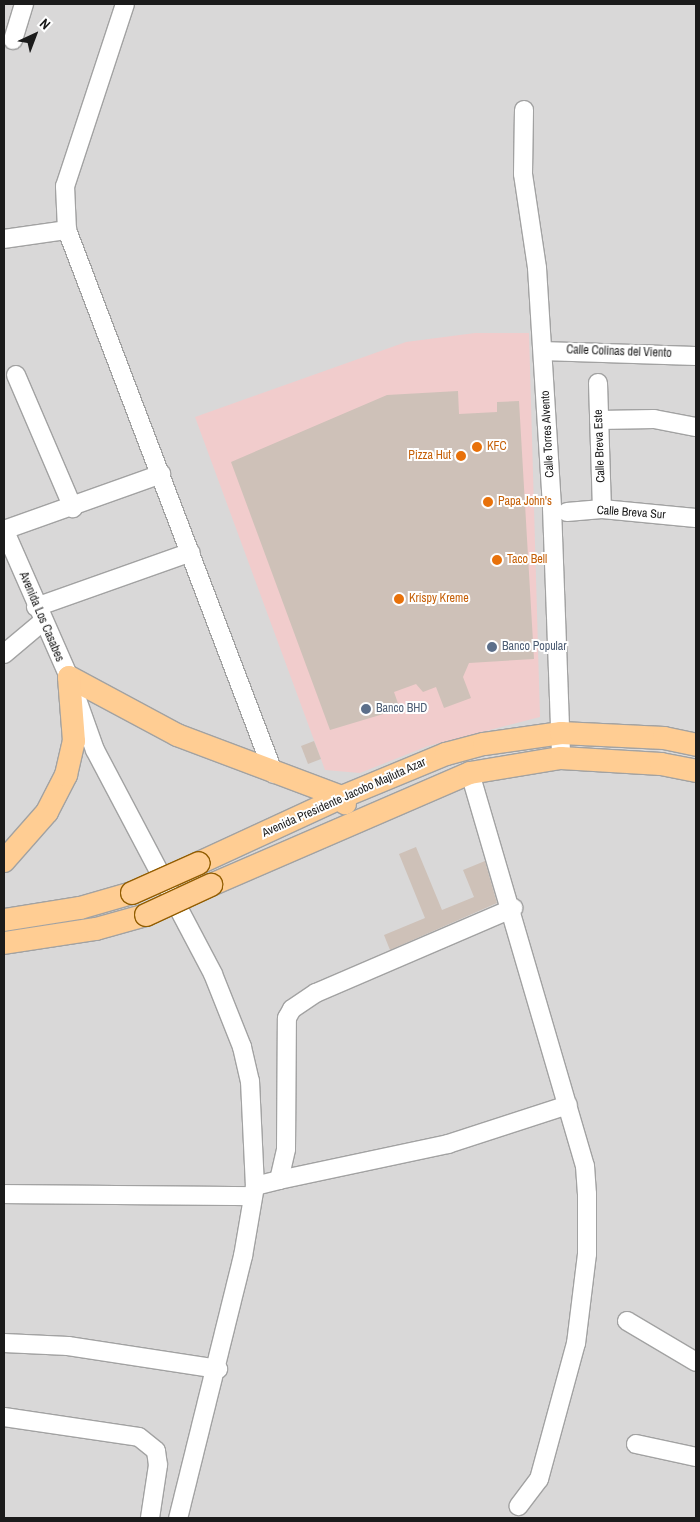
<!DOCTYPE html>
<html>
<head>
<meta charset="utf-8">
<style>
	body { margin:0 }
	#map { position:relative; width:700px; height:1522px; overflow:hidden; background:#eee8df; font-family:"Archivo Narrow",sans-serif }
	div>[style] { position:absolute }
	.residential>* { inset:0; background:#d9d8d8 }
	.commercial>* { inset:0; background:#f1cccc }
	.building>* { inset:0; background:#cec1b8 }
	.roads { filter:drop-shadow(1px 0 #a2a2a2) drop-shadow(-1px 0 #a2a2a2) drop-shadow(0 1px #a2a2a2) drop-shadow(0 -1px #a2a2a2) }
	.minor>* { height:18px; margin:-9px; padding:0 9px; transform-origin:9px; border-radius:9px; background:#fff }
	.major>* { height:22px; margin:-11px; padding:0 11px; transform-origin:11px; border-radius:11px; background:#ffcd93 }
	.bridges { filter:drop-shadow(1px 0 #925d00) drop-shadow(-1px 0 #925d00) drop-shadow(0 1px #925d00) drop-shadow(0 -1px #925d00) }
	.major-bridge>* { height:22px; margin:-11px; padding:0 11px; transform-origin:11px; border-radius:11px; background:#ffcd93 }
	.dots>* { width:14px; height:14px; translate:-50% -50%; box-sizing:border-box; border:2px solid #fff; border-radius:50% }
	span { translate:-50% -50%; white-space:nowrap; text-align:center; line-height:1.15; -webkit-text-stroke:4px #fff; paint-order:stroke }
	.street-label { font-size:12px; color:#1b1b1b }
	.food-label { font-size:12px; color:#c56008 }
	.left { translate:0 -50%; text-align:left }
	.right { translate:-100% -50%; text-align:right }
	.service-label { font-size:12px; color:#4e5e75 }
	.frame { position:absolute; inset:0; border:5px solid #1b1b1b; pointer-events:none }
	.north { position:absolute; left:10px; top:10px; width:50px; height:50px; -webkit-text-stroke:4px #fff; paint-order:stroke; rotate:43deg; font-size:14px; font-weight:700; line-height:20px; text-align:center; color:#1b1b1b }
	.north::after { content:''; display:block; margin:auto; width:18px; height:22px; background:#1b1b1b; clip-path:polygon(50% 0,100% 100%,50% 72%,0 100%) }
</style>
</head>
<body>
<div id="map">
	<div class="residential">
		<div style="clip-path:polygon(4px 4px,696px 4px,696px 1518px,4px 1518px)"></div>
	</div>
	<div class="commercial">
		<div style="clip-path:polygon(475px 333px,529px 333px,540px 717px,428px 746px,360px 773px,325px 770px,195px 417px,406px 342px)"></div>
	</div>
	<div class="building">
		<div style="clip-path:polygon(458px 391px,459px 414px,497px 412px,497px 402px,519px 401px,534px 659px,469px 663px,463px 677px,471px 698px,444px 708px,436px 687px,423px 692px,416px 684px,394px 692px,400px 709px,330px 730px,231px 462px,387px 395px)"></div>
		<div style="clip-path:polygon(314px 741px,321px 759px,308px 764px,301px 746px)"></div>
		<div style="clip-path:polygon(416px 847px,442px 910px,474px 897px,463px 870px,485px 861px,497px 903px,390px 950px,384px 935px,425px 918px,399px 854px)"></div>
	</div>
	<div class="roads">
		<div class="minor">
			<div style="left:125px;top:4px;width:192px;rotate:108.2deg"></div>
			<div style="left:65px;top:186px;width:44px;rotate:87.4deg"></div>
			<div style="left:67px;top:230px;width:582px;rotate:69.17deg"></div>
			<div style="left:13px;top:40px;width:38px;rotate:-73deg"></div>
			<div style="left:524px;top:110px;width:64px;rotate:90.9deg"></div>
			<div style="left:523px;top:174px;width:95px;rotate:81.5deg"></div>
			<div style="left:537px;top:268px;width:240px;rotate:86.4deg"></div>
			<div style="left:552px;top:508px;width:250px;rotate:87.9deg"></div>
			<div style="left:4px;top:239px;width:64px;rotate:-8.1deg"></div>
			<div style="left:543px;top:351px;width:153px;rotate:1.9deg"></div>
			<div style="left:16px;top:375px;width:145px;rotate:66.8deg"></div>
			<div style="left:598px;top:383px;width:126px;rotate:88.2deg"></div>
			<div style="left:599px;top:420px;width:55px;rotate:-1deg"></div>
			<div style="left:654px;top:419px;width:43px;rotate:10.8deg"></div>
			<div style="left:567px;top:512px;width:35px;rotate:-5deg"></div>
			<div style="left:602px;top:509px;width:94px;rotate:5.5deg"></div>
			<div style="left:4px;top:529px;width:162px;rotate:66.3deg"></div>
			<div style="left:69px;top:677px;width:77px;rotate:70.4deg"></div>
			<div style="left:95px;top:750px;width:253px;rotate:62.2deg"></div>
			<div style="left:213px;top:974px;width:79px;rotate:68.3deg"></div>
			<div style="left:242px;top:1047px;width:35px;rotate:77deg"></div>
			<div style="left:250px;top:1081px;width:105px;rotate:87.3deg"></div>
			<div style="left:255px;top:1186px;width:71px;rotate:99.7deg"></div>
			<div style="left:243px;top:1256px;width:270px;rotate:103.9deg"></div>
			<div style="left:4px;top:530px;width:167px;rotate:-19.6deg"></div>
			<div style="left:36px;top:607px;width:164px;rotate:-19.5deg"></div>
			<div style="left:4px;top:654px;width:48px;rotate:-40deg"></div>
			<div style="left:470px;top:773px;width:409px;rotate:73.7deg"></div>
			<div style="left:585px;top:1166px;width:28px;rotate:86deg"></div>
			<div style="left:587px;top:1194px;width:60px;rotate:90deg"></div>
			<div style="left:587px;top:1254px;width:90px;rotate:97deg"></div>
			<div style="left:576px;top:1343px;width:141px;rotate:105.2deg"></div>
			<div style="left:539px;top:1479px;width:34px;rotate:127deg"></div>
			<div style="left:279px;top:1180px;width:173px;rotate:-12deg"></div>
			<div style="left:448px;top:1144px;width:126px;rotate:-18deg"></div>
			<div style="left:255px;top:1186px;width:25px;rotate:-14deg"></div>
			<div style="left:279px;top:1180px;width:32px;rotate:-77deg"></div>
			<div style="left:286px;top:1149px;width:131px;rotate:-89.6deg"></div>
			<div style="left:287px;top:1018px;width:10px;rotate:-61deg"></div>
			<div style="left:292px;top:1009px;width:29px;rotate:-34deg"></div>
			<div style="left:316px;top:993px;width:215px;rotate:-23.3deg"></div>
			<div style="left:4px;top:1194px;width:249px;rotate:0.5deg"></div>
			<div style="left:627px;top:1321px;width:80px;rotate:30.7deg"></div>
			<div style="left:4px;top:1343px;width:64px;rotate:2.7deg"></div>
			<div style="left:68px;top:1346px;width:152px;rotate:8.7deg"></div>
			<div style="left:4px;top:1417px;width:136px;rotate:8.4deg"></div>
			<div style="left:139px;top:1437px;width:22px;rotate:39deg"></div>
			<div style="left:156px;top:1451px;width:14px;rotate:82deg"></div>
			<div style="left:158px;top:1465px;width:54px;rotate:98.6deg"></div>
			<div style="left:636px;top:1444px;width:61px;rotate:12.2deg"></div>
		</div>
		<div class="major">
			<div style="left:69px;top:677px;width:123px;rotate:28.2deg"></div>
			<div style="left:177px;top:735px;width:176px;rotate:20.6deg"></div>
			<div style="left:342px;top:797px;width:7px;rotate:63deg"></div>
			<div style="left:4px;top:861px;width:65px;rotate:-48.7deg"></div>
			<div style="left:47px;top:812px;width:42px;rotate:-62.8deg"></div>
			<div style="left:66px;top:775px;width:35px;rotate:-77deg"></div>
			<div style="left:74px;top:741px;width:64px;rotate:-94.5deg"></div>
			<div style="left:199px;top:863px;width:157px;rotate:-24.8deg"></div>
			<div style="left:342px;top:797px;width:113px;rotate:-22.5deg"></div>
			<div style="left:446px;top:754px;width:39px;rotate:-15deg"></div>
			<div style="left:484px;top:744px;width:78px;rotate:-8.1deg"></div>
			<div style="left:561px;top:733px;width:103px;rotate:2.8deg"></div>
			<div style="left:664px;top:738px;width:33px;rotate:12deg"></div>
			<div style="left:211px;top:885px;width:282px;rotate:-23.4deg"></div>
			<div style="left:470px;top:773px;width:92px;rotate:-9.4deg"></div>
			<div style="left:561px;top:758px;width:100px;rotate:3.4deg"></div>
			<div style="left:661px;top:764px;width:36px;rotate:11deg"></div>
			<div style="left:4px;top:920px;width:77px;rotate:-9deg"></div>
			<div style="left:80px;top:908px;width:54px;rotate:-16.1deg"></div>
			<div style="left:4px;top:943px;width:93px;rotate:-8.7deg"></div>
			<div style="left:96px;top:929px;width:52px;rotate:-15.6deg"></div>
		</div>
	</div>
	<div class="bridges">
		<div class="major-bridge">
			<div style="left:132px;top:893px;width:73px;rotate:-24.1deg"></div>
			<div style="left:146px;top:915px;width:72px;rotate:-24.8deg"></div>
		</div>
	</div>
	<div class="dots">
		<div style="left:477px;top:447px;background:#e8710a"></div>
		<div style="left:461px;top:456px;background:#e8710a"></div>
		<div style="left:488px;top:502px;background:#e8710a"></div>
		<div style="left:497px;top:560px;background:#e8710a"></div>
		<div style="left:399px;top:599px;background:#e8710a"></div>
		<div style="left:492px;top:647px;background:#5c6f8a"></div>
		<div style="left:366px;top:709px;background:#5c6f8a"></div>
	</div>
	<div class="street-label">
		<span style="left:619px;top:352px;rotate:2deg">Calle Colinas del Viento</span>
		<span style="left:548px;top:434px;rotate:-93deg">Calle Torres Alvento</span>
		<span style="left:600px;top:446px;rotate:-92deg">Calle Breva Este</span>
		<span style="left:631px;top:513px;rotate:4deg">Calle Breva Sur</span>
		<span style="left:41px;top:617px;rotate:67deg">Avenida Los Casabes</span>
		<span style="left:344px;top:798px;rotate:-24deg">Avenida Presidente Jacobo Majluta Azar</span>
	</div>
	<div class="food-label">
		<span class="left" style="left:487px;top:447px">KFC</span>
		<span class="right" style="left:451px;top:456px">Pizza Hut</span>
		<span class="left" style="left:498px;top:502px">Papa John's</span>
		<span class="left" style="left:507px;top:560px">Taco Bell</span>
		<span class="left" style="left:409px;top:599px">Krispy Kreme</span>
	</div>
	<div class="service-label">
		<span class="left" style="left:502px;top:647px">Banco Popular</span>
		<span class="left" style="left:376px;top:709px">Banco BHD</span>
	</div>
	<div class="frame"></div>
	<div class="north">N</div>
</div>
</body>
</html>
